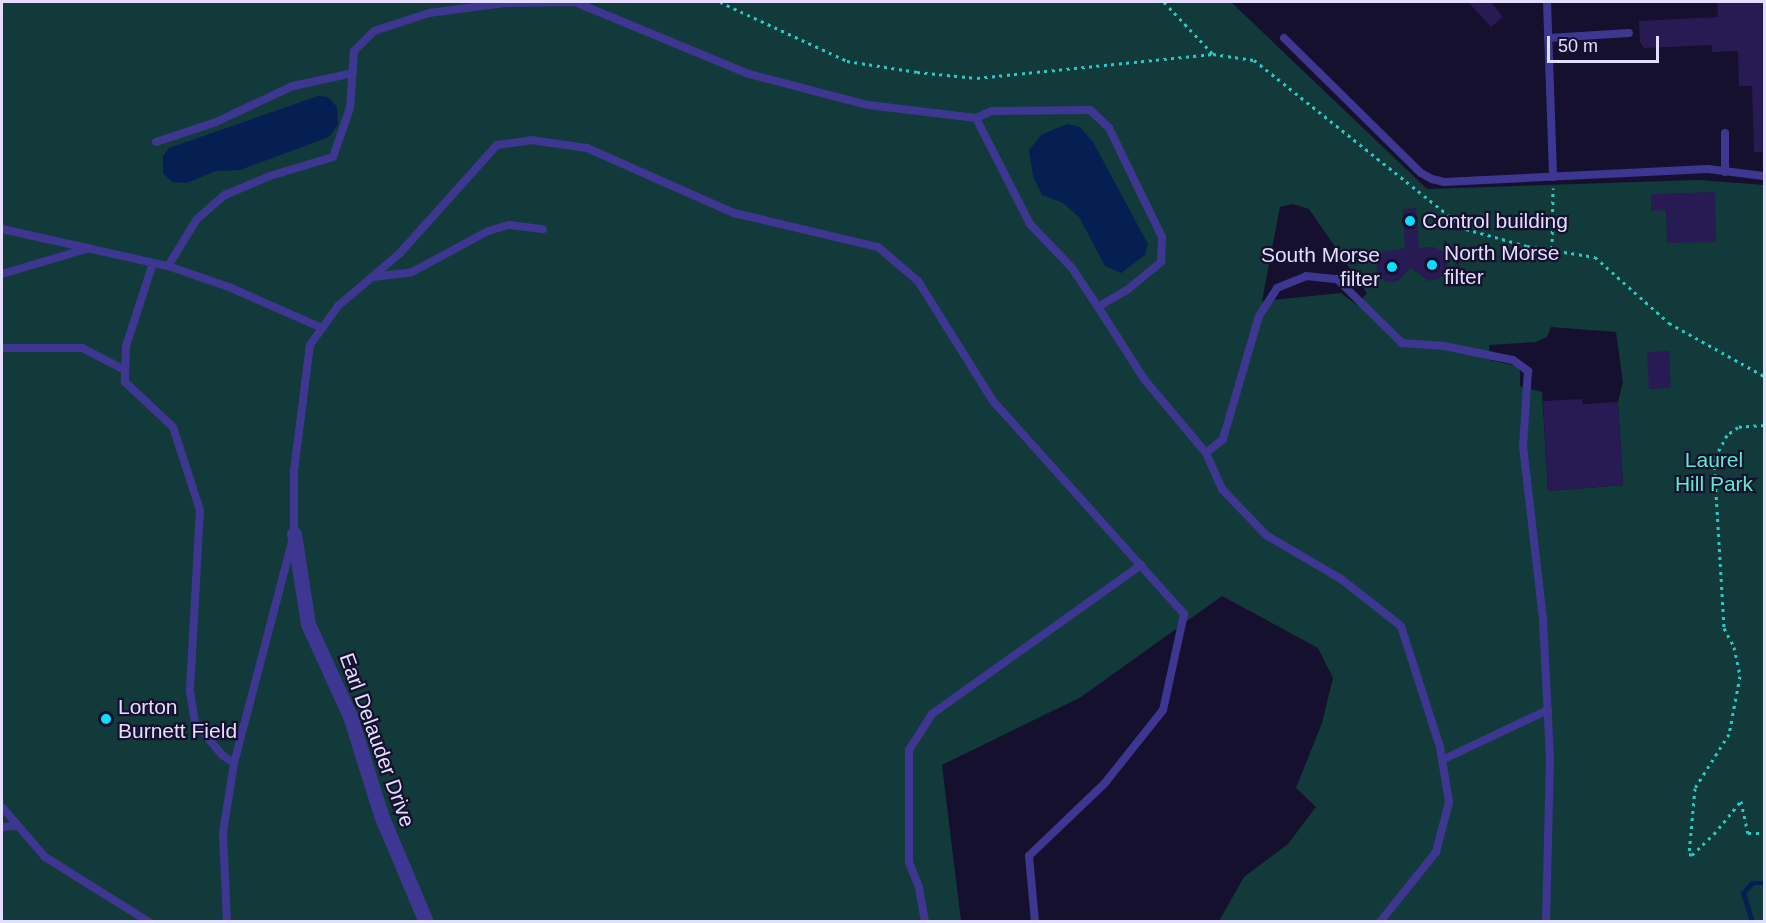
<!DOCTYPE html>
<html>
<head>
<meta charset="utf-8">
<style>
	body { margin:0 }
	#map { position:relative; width:1766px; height:923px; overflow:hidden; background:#16102f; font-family:Arial,sans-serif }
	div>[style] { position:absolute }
	.green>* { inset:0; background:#123a3a }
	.water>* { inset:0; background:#061f52 }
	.stream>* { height:4.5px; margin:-2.25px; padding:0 2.25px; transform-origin:2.25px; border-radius:2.25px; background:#061f52 }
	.building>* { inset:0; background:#281a52 }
	.path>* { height:3px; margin-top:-1.5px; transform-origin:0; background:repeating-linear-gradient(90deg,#27cac7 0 3px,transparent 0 7.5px) }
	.service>* { height:8px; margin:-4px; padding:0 4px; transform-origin:4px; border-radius:4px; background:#3e3792 }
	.minor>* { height:15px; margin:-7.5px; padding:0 7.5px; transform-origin:7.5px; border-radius:7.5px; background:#3e3792 }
	.dots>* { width:16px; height:16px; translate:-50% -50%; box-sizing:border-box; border:3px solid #16102f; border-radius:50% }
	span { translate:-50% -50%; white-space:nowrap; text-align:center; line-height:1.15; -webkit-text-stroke:4.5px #16102f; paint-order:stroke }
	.poi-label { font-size:21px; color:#e3deff }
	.left { translate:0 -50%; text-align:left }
	.right { translate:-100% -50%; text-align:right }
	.park-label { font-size:21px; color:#5eebcd }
	.street-label { font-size:21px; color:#e3deff }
	.frame { position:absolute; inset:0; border:3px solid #e3deff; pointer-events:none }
	.scale { position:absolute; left:1547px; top:36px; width:112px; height:27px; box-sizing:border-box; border:3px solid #e3deff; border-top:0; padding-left:8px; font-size:18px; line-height:21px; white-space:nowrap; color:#e3deff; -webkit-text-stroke:4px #16102f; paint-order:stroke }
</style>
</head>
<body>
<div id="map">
	<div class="green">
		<div style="clip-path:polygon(evenodd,2px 2px,1231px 2px,1427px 189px,1698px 180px,1764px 185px,1764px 921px,1219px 921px,1244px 877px,1288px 844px,1316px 807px,1296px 788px,1322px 723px,1333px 678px,1318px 648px,1222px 596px,1081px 697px,942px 765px,961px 921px,2px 922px,2px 2px,1293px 204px,1309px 209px,1367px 293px,1357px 305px,1341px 293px,1262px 301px,1280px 207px,1293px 204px,2px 2px,1551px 327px,1616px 332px,1623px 382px,1618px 402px,1623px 485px,1548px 491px,1542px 392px,1520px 386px,1520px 371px,1516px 366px,1490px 360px,1489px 345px,1536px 342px,1547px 337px,1551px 327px)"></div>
	</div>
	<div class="water">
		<div style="clip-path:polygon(318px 96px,328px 97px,337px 107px,338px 125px,329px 137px,240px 170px,216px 171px,187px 183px,172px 182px,163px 173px,163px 156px,169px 148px)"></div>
		<div style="clip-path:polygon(1067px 124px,1080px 127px,1093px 142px,1148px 244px,1145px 255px,1121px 273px,1105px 266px,1079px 217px,1063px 203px,1042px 195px,1033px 176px,1029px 150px,1041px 135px)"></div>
	</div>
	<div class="stream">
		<div style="left:1752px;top:922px;width:30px;rotate:-107deg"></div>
		<div style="left:1743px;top:893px;width:13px;rotate:-48deg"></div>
		<div style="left:1752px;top:883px;width:12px"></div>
	</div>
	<div class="building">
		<div style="clip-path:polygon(1468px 2px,1491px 2px,1503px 17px,1491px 27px)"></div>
		<div style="clip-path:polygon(1717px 2px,1764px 2px,1764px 152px,1754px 152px,1752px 86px,1739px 86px,1738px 51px,1712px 52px,1712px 45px,1644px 48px,1640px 42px,1639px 21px,1718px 17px)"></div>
		<div style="clip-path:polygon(1715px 192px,1716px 242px,1667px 243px,1666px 210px,1651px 211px,1651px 194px)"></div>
		<div style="clip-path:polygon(1416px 208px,1419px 248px,1433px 247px,1443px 251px,1448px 260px,1447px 271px,1439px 279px,1428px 281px,1411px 268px,1398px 281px,1387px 282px,1378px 276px,1376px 260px,1383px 252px,1405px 248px,1403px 209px)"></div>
		<div style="clip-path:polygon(1669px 351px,1671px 388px,1649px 389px,1647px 352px)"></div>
		<div style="clip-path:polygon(1582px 399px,1583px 404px,1618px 402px,1623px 485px,1548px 491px,1543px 401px)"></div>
	</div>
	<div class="path">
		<div style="left:720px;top:2px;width:140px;rotate:24.9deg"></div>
		<div style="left:847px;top:61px;width:71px;rotate:8.9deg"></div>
		<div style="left:917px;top:72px;width:60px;rotate:5.7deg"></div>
		<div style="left:977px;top:78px;width:237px;rotate:-5.8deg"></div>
		<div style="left:1213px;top:54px;width:41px;rotate:8.3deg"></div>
		<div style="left:1254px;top:60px;width:271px;rotate:38.6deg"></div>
		<div style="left:1466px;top:229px;width:63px;rotate:15.6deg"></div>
		<div style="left:1527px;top:246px;width:69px;rotate:9.2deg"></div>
		<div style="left:1595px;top:257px;width:99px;rotate:41.7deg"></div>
		<div style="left:1669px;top:323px;width:109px;rotate:29.2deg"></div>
		<div style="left:1164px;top:2px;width:71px;rotate:46.7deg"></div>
		<div style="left:1552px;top:249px;width:61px;rotate:-89.1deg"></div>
		<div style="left:1764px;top:425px;width:26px;rotate:176deg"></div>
		<div style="left:1738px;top:427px;width:14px;rotate:144deg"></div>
		<div style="left:1727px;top:435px;width:27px;rotate:118deg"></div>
		<div style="left:1714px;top:459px;width:169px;rotate:86.6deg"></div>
		<div style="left:1724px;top:628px;width:21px;rotate:62deg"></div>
		<div style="left:1734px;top:647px;width:30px;rotate:78deg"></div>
		<div style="left:1740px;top:676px;width:59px;rotate:100.7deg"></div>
		<div style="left:1729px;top:734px;width:64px;rotate:122.2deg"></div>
		<div style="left:1695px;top:788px;width:66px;rotate:95.2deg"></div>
		<div style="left:1689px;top:854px;width:3px;rotate:18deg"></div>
		<div style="left:1692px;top:855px;width:30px;rotate:-44deg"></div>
		<div style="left:1714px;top:834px;width:43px;rotate:-50.7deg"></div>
		<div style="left:1741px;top:801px;width:33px;rotate:78deg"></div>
		<div style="left:1748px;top:833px;width:16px"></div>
	</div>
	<div class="service">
		<div style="left:1547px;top:2px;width:175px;rotate:88deg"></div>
		<div style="left:1284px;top:38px;width:192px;rotate:44.6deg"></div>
		<div style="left:1421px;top:173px;width:13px;rotate:29deg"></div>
		<div style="left:1432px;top:179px;width:12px;rotate:14deg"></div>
		<div style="left:1444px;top:182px;width:264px;rotate:-2.8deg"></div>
		<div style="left:1708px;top:169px;width:56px;rotate:7.1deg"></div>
		<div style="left:1548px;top:38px;width:81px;rotate:-3.5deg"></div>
		<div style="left:1725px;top:133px;width:39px;rotate:90deg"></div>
		<div style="left:156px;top:142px;width:63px;rotate:-18.4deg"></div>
		<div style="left:216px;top:122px;width:85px;rotate:-25.1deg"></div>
		<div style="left:293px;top:86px;width:61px;rotate:-12.2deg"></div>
		<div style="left:2px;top:229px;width:170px;rotate:12.6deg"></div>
		<div style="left:168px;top:266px;width:65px;rotate:19deg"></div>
		<div style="left:229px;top:287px;width:102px;rotate:23.8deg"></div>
		<div style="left:153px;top:263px;width:87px;rotate:108deg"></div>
		<div style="left:126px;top:346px;width:36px;rotate:92deg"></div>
		<div style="left:125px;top:382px;width:66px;rotate:43.2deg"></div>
		<div style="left:173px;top:427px;width:87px;rotate:72deg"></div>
		<div style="left:200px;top:510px;width:181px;rotate:93.2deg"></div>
		<div style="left:190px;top:691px;width:31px;rotate:81deg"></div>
		<div style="left:195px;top:722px;width:43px;rotate:50.7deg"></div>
		<div style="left:222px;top:755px;width:14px;rotate:34deg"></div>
		<div style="left:168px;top:266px;width:55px;rotate:-58.3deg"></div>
		<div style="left:197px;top:219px;width:37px;rotate:-41deg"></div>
		<div style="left:225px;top:195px;width:49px;rotate:-22.9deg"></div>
		<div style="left:270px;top:176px;width:66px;rotate:-16.8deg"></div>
		<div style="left:333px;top:157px;width:52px;rotate:-70.9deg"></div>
		<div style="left:350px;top:108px;width:57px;rotate:-86deg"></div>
		<div style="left:354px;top:51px;width:28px;rotate:-45deg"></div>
		<div style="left:374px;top:31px;width:58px;rotate:-18.1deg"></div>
		<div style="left:429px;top:13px;width:76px;rotate:-7.6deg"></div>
		<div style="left:504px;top:3px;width:71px;rotate:-0.8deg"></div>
		<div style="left:575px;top:2px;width:188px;rotate:22.5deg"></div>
		<div style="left:749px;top:74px;width:123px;rotate:14.6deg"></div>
		<div style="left:868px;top:105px;width:109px;rotate:6.9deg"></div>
		<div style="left:2px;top:274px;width:91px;rotate:-16.6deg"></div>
		<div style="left:373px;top:277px;width:39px;rotate:-7deg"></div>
		<div style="left:412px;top:272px;width:86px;rotate:-28.3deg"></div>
		<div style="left:488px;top:231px;width:22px;rotate:-16deg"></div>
		<div style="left:509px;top:225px;width:34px;rotate:7deg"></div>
		<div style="left:1098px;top:307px;width:47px;rotate:-123.7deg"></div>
		<div style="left:1072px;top:268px;width:61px;rotate:-133.7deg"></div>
		<div style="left:1030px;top:224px;width:119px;rotate:-117deg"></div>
		<div style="left:976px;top:118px;width:17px;rotate:-24deg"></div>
		<div style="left:992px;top:111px;width:98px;rotate:-0.6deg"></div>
		<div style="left:1090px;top:110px;width:26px;rotate:43deg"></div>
		<div style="left:1109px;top:128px;width:121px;rotate:64.1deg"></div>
		<div style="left:1162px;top:237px;width:25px;rotate:92deg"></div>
		<div style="left:1161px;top:262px;width:44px;rotate:140.5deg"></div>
		<div style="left:1127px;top:290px;width:34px;rotate:150deg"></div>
		<div style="left:1098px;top:307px;width:85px;rotate:57.4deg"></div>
		<div style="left:1144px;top:379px;width:97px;rotate:50deg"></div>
		<div style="left:2px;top:348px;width:80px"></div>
		<div style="left:82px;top:348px;width:48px;rotate:27.1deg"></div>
		<div style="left:1442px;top:760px;width:117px;rotate:-25.3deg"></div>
		<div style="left:2px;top:807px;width:66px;rotate:49.3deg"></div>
		<div style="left:45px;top:857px;width:123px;rotate:32deg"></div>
		<div style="left:2px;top:827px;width:16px;rotate:-4deg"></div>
		<div style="left:227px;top:922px;width:89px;rotate:-92.6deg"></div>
		<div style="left:223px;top:833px;width:71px;rotate:-81.1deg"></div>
		<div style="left:234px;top:763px;width:237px;rotate:-75.3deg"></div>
		<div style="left:294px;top:534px;width:63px;rotate:-90deg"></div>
		<div style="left:294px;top:471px;width:127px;rotate:-82.8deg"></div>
		<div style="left:310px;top:345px;width:48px;rotate:-54.3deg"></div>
		<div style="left:338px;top:306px;width:82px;rotate:-40.5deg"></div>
		<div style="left:400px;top:253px;width:145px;rotate:-48.1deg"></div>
		<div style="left:497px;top:145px;width:34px;rotate:-8deg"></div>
		<div style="left:531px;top:140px;width:57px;rotate:8.1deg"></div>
		<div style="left:587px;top:148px;width:161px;rotate:23.9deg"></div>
		<div style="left:734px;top:213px;width:148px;rotate:13.3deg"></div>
		<div style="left:878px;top:247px;width:52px;rotate:40.4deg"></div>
		<div style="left:918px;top:281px;width:142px;rotate:58deg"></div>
		<div style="left:993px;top:401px;width:286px;rotate:48.1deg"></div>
		<div style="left:1184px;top:614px;width:98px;rotate:102.3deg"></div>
		<div style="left:1163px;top:710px;width:93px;rotate:128.5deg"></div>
		<div style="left:1105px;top:783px;width:105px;rotate:136.2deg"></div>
		<div style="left:1029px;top:856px;width:66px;rotate:84.8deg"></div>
		<div style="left:925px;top:922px;width:36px;rotate:-100deg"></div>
		<div style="left:919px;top:887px;width:27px;rotate:-112deg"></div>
		<div style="left:909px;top:862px;width:112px;rotate:-90deg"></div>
		<div style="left:909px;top:750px;width:43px;rotate:-57.4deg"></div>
		<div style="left:932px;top:714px;width:257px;rotate:-35.5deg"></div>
		<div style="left:1380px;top:922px;width:90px;rotate:-51.3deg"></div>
		<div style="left:1436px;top:852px;width:52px;rotate:-75.4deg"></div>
		<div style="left:1449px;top:802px;width:56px;rotate:-99.3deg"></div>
		<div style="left:1440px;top:747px;width:127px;rotate:-107.9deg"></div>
		<div style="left:1401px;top:626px;width:76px;rotate:-141.9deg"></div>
		<div style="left:1341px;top:579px;width:87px;rotate:-149.6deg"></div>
		<div style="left:1266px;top:535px;width:64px;rotate:-133.7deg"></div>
		<div style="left:1222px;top:489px;width:39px;rotate:-114deg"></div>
		<div style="left:1206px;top:453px;width:22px;rotate:-39deg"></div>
		<div style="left:1223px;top:439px;width:128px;rotate:-73.7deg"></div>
		<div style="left:1259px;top:316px;width:33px;rotate:-57deg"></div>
		<div style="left:1277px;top:288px;width:31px;rotate:-22deg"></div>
		<div style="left:1306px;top:276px;width:31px;rotate:6deg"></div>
		<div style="left:1337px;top:279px;width:91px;rotate:44.6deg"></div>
		<div style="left:1402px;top:343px;width:42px;rotate:4.1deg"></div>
		<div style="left:1444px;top:346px;width:70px;rotate:11.5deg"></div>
		<div style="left:1513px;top:360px;width:19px;rotate:36deg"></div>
		<div style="left:1528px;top:371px;width:75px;rotate:93.8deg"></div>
		<div style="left:1523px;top:446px;width:175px;rotate:83.4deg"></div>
		<div style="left:1543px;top:620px;width:138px;rotate:87.1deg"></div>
		<div style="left:1550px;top:758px;width:164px;rotate:91.4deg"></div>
	</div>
	<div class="minor">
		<div style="left:294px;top:534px;width:91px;rotate:81.2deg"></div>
		<div style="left:308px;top:624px;width:101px;rotate:65.5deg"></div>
		<div style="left:350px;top:716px;width:104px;rotate:72.6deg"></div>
		<div style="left:381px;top:815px;width:116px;rotate:67.2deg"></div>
	</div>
	<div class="dots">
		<div style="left:1410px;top:221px;background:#0addff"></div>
		<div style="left:1432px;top:265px;background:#0addff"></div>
		<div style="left:1392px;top:267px;background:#0addff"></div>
		<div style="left:106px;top:719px;background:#0addff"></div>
	</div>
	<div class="poi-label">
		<span class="left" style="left:1422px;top:221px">Control building</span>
		<span class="left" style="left:1444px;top:265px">North Morse<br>filter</span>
		<span class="right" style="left:1380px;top:267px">South Morse<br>filter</span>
		<span class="left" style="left:118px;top:719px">Lorton<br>Burnett Field</span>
	</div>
	<div class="park-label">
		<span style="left:1714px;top:472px">Laurel<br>Hill Park</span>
	</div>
	<div class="street-label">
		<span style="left:377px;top:740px;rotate:70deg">Earl Delauder Drive</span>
	</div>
	<div class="frame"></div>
	<div class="scale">50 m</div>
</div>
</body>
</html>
